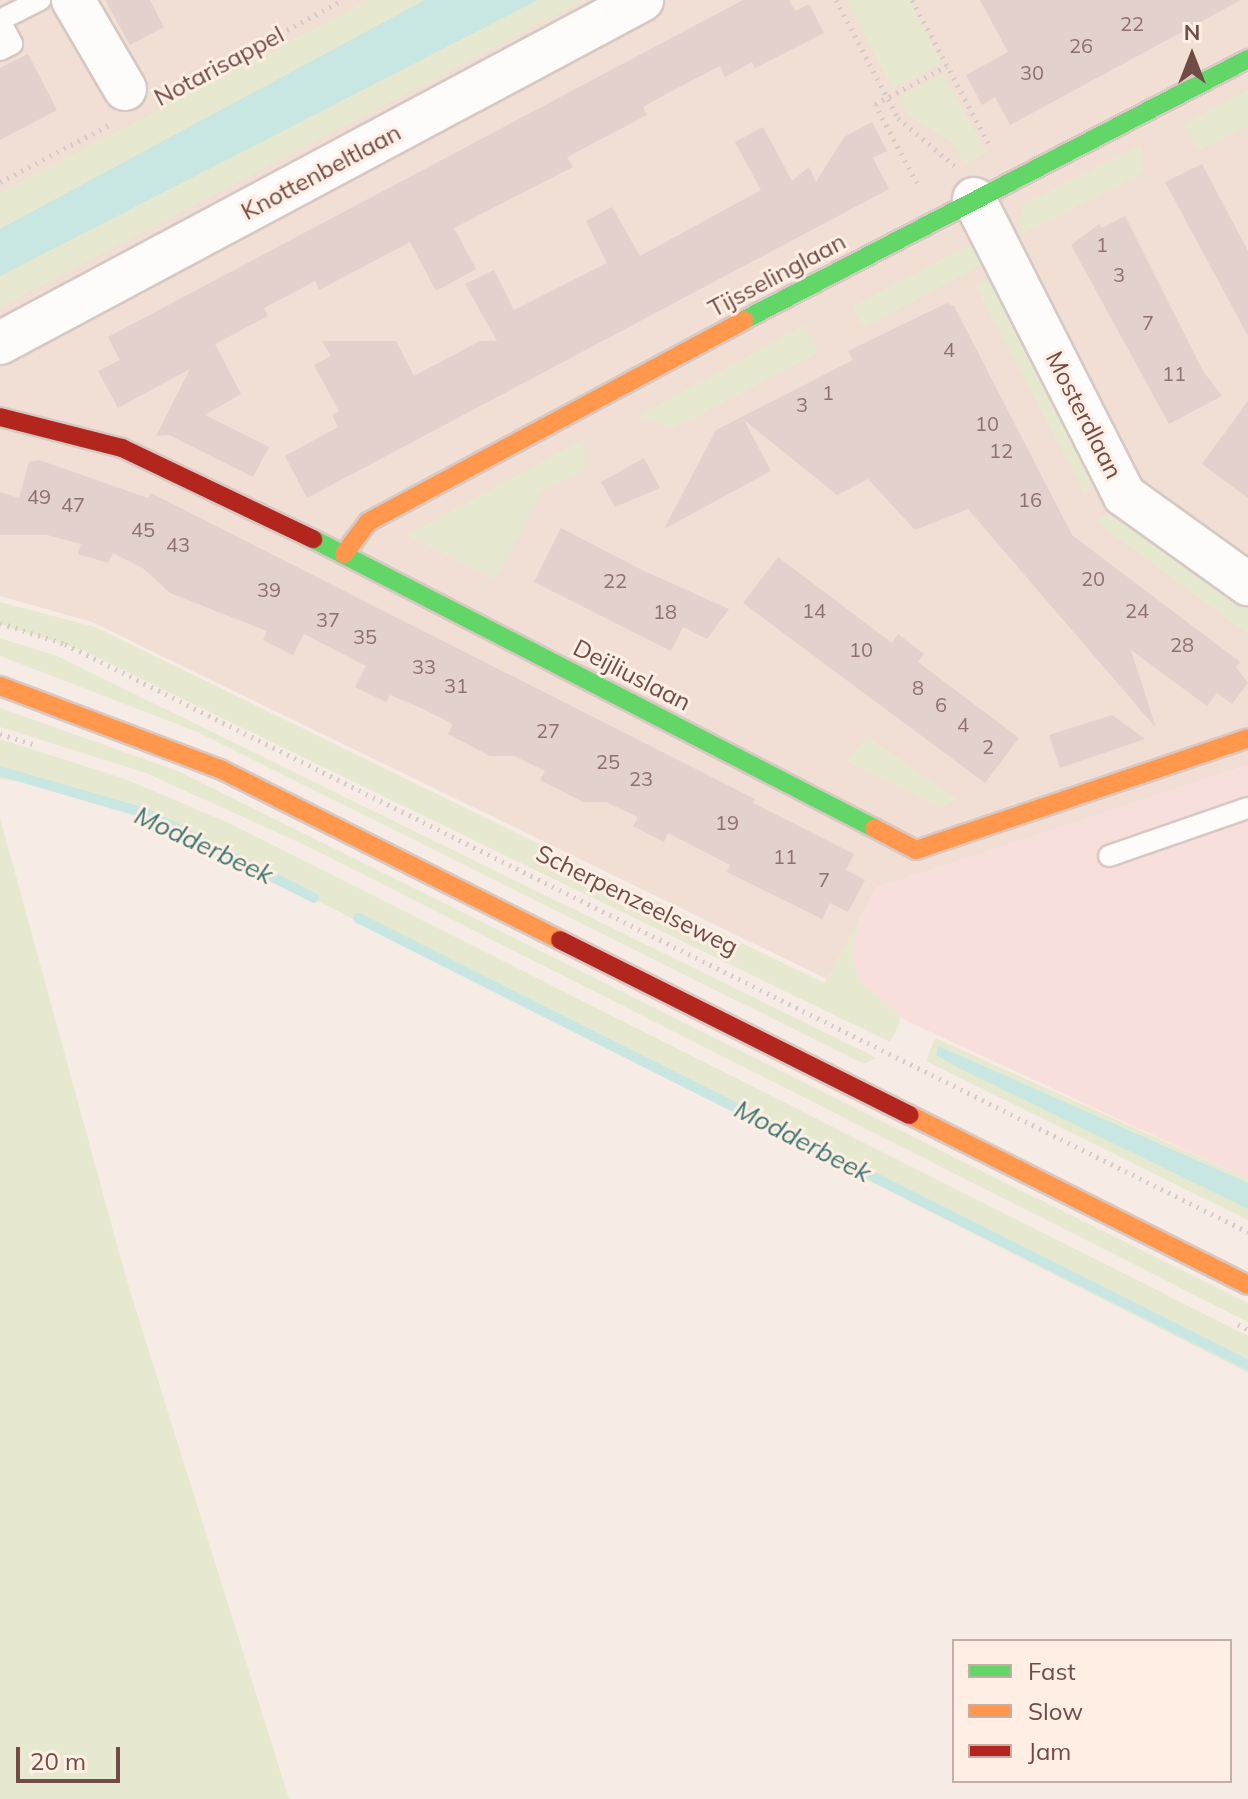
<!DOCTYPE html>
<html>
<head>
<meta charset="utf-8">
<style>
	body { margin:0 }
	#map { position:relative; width:1248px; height:1799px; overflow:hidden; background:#f6ebe5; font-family:Mulish,sans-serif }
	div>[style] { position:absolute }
	.residential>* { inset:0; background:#f1ded5 }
	.commercial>* { inset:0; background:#f9dfdb }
	.green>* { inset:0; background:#e6e9d0 }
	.water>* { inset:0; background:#c8e6e2 }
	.stream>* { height:10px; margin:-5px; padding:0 5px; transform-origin:5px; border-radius:5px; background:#c8e6e2 }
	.building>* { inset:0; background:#e2d1cd }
	.path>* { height:5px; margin-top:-2.5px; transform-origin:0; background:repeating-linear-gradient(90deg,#d6cbc8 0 2px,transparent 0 8px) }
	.roads { filter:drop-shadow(2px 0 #d7c8c3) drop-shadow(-2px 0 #d7c8c3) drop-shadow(0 2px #d7c8c3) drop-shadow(0 -2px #d7c8c3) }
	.lane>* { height:20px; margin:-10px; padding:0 10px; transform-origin:10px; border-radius:10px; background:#fefcfb }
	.street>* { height:42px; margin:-21px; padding:0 21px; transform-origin:21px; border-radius:21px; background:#fefcfb }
	.fast>* { height:18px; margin:-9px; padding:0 9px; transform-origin:9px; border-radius:9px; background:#63d668 }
	.slow>* { height:18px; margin:-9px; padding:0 9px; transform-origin:9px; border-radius:9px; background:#ff974d }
	.jam>* { height:18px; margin:-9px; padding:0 9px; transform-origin:9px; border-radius:9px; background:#b3261e }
	span { translate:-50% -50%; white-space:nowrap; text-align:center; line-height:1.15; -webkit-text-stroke:6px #ffeee4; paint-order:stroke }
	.number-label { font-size:20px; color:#8f706b }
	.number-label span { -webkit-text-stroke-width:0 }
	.street-label { font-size:24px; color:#714c47 }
	.water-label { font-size:26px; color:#3c7873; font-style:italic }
	.legend { position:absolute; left:952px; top:1639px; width:280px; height:144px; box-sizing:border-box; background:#ffeee4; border:2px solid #c6ada5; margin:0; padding:10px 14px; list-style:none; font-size:24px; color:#714c47 }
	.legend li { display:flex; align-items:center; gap:16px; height:40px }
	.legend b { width:40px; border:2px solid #c6ada5 }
	.north { position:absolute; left:1152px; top:16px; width:80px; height:80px; -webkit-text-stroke:6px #ffeee4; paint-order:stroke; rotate:0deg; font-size:22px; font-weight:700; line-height:32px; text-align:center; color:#714c47 }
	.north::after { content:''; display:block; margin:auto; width:28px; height:36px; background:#714c47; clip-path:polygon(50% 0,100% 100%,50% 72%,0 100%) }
	.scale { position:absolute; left:16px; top:1747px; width:104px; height:36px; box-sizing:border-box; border:4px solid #714c47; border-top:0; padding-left:10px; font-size:24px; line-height:28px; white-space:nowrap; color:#714c47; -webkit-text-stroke:6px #ffeee4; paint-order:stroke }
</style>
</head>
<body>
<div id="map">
	<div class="residential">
		<div style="clip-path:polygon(0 0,1248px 0,1248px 765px,876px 888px,827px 979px,92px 622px,0 596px)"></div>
	</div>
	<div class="commercial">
		<div style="clip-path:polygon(1248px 765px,1248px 1179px,825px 983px,876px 888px)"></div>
	</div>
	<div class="green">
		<div style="clip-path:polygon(369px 0,425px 0,0 229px,0 193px)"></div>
		<div style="clip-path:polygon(538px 0,584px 0,0 307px,0 276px)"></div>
		<div style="clip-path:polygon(846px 0,909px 0,942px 63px,893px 89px)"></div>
		<div style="clip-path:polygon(943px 74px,987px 153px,964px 164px,953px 143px,909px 116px,898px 97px)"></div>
		<div style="clip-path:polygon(1248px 90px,1248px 125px,1198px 151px,1183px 124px)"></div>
		<div style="clip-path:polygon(1141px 145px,1144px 172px,1017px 236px,1023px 205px)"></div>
		<div style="clip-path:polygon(976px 241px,987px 262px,863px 328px,852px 307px)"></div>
		<div style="clip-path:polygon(994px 278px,1101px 477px,1085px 494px,975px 286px)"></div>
		<div style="clip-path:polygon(805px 325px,818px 353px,673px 428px,638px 416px)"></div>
		<div style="clip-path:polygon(584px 439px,585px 469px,541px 491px,496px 579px,407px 535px)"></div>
		<div style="clip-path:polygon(1120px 506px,1248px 600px,1248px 634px,1096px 522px)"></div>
		<div style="clip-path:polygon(0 602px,95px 627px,824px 983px,861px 915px,853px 942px,855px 966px,861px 983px,899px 1014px,900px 1023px,890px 1042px,82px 650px,0 624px)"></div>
		<div style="clip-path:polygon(0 638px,57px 656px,877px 1058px,864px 1064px,195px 731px,0 656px)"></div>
		<div style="clip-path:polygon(0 708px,178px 771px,1248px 1303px,1248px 1322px,309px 847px,146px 773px,0 727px)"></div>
		<div style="clip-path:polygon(868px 737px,957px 799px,943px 807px,846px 761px)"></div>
		<div style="clip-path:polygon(0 739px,125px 779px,229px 823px,1248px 1336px,1248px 1373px,164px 823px,68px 788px,0 779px)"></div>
		<div style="clip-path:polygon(0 818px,127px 1281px,289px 1799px,0 1799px)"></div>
		<div style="clip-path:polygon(935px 1038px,1248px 1179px,1248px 1220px,926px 1061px)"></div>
	</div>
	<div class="water">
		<div style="clip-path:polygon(425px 0,538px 0,0 276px,0 229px)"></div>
		<div style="clip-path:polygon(938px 1046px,1248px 1183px,1248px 1209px,959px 1068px,936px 1055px)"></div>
	</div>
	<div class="stream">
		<div style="left:0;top:771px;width:154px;rotate:16.2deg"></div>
		<div style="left:148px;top:814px;width:186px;rotate:26.8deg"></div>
		<div style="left:358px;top:918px;width:996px;rotate:26.67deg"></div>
	</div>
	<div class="building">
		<div style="clip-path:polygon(105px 0,150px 0,164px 27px,130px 45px)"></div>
		<div style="clip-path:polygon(743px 0,789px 0,795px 11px,809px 4px,824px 33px,755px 68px,752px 62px,725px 77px,720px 66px,668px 93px,643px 107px,647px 115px,567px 157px,573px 167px,454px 228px,476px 269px,436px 291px,410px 242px,319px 290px,315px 281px,289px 295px,264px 308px,268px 316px,215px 344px,241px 394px,205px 415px,269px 447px,253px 477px,169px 435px,156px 436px,190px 369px,118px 408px,98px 371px,120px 360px,108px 337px)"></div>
		<div style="clip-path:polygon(980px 0,1241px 0,1010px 125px,995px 97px,982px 105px,966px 75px,1008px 52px)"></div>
		<div style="clip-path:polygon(28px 54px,57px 110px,0 140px,0 68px)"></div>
		<div style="clip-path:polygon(872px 122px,887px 151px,873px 158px,889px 189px,307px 498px,285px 456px,338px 427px,332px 415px,339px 411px,314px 365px,331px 356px,322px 341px,396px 341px,414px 376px,480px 341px,497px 341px,465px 284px,494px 270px,514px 310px,607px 263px,586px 221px,612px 207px,640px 256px,761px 190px,735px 142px,763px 127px,792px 181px,809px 167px,816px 182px,844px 137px)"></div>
		<div style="clip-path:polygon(1202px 164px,1248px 251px,1248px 336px,1165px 182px)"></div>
		<div style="clip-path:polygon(1125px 216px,1203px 371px,1222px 396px,1169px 424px,1071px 245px,1099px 224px,1102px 228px)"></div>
		<div style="clip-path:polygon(947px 303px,954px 306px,1072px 535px,1240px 662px,1236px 667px,1248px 683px,1232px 704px,1217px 693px,1207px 706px,1131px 650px,1156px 728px,968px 509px,915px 530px,868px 479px,837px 495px,744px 420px,771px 471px,664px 529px,716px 430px,853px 360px,848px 351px)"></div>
		<div style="clip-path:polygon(1248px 401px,1248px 498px,1202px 464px)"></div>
		<div style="clip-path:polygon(644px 458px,660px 488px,615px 507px,601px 482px)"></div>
		<div style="clip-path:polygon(39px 460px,148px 498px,151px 493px,755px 799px,753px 803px,854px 854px,846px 870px,865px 880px,848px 912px,830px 903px,822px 919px,727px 872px,730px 865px,668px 833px,664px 842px,633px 826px,638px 817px,606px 802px,583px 802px,540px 780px,545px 771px,514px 756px,490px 756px,448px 734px,453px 724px,421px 708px,390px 695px,386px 702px,355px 687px,366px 666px,304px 634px,293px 655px,263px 640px,267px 631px,170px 593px,144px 569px,113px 553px,108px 563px,78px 554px,81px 544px,47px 535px,0 535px,0 492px,19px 498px,29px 462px)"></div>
		<div style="clip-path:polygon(561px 528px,642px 570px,729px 609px,707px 639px,683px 627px,671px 651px,534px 582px)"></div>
		<div style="clip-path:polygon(778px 557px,892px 643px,898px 634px,924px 654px,918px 662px,1019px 738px,985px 783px,743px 603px)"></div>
		<div style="clip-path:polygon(1112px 715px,1145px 739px,1060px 768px,1049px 735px)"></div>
	</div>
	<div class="path">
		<div style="left:836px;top:0;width:133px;rotate:62.3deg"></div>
		<div style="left:898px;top:118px;width:76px;rotate:40.2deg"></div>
		<div style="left:912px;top:0;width:168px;rotate:61.9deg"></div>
		<div style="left:160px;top:98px;width:208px;rotate:-28.2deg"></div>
		<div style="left:0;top:182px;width:127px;rotate:-27.6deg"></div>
		<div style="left:917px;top:183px;width:89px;rotate:-118deg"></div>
		<div style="left:875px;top:104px;width:81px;rotate:-27.8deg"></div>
		<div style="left:0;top:623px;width:68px;rotate:17.9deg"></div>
		<div style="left:65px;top:644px;width:1321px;rotate:26.43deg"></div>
		<div style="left:0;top:734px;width:34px;rotate:17deg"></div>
		<div style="left:1238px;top:1324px;width:12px;rotate:31deg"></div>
	</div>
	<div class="roads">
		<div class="lane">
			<div style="left:0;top:20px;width:45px;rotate:-26.6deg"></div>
			<div style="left:0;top:21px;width:26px;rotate:62deg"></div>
			<div style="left:12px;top:44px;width:13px;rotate:153deg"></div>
			<div style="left:1109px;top:856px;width:147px;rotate:-19.1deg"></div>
		</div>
		<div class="street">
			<div style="left:73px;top:0;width:103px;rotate:59.7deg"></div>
			<div style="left:974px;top:199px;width:332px;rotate:63.1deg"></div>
			<div style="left:1124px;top:495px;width:153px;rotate:35.7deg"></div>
			<div style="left:0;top:343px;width:728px;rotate:-28.11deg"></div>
		</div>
		<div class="fast">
			<div style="left:744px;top:320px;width:568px;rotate:-27.38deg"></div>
			<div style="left:313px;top:539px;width:631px;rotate:27.26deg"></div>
		</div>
		<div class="slow">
			<div style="left:344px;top:554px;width:40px;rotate:-53deg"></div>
			<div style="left:368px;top:522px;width:427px;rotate:-28.2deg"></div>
			<div style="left:0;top:686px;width:235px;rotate:20.7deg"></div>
			<div style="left:220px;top:769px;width:381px;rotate:26.7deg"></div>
			<div style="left:874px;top:828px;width:47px;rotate:27.6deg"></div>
			<div style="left:916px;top:850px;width:350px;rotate:-18.6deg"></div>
			<div style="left:910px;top:1115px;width:378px;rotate:26.7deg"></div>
		</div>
		<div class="jam">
			<div style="left:0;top:417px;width:126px;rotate:14.3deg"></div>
			<div style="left:122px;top:448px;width:212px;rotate:25.5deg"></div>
			<div style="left:560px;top:940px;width:391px;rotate:26.6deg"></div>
		</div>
	</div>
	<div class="number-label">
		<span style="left:1132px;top:23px">22</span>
		<span style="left:1081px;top:45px">26</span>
		<span style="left:1032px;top:72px">30</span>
		<span style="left:1102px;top:244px">1</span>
		<span style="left:1119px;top:274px">3</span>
		<span style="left:1148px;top:322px">7</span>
		<span style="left:949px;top:349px">4</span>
		<span style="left:1174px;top:373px">11</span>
		<span style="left:828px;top:392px">1</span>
		<span style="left:802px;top:404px">3</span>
		<span style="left:987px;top:423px">10</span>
		<span style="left:1001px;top:450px">12</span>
		<span style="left:39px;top:496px">49</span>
		<span style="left:1030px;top:499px">16</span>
		<span style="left:73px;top:504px">47</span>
		<span style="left:143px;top:529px">45</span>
		<span style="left:178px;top:544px">43</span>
		<span style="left:1093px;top:578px">20</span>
		<span style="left:615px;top:580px">22</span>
		<span style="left:269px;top:589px">39</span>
		<span style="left:814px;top:610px">14</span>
		<span style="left:1137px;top:610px">24</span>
		<span style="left:665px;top:611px">18</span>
		<span style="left:328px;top:619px">37</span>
		<span style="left:365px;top:636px">35</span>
		<span style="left:1182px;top:644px">28</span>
		<span style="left:861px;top:649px">10</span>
		<span style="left:424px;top:666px">33</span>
		<span style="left:456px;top:685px">31</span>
		<span style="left:918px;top:687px">8</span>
		<span style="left:941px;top:704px">6</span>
		<span style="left:963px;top:724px">4</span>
		<span style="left:548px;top:730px">27</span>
		<span style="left:988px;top:746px">2</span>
		<span style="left:608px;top:761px">25</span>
		<span style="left:641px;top:778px">23</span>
		<span style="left:727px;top:822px">19</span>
		<span style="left:785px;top:856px">11</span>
		<span style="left:824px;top:879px">7</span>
	</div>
	<div class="street-label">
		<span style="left:219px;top:66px;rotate:-28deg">Notarisappel</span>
		<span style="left:321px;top:172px;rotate:-28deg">Knottenbeltlaan</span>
		<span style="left:777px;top:275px;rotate:-28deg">Tijsselinglaan</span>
		<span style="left:1084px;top:415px;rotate:63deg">Mosterdlaan</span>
		<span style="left:632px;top:675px;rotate:27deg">Deijliuslaan</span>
		<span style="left:637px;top:900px;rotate:26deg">Scherpenzeelseweg</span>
	</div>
	<div class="water-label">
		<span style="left:204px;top:845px;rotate:25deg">Modderbeek</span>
		<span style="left:803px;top:1141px;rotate:27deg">Modderbeek</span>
	</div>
	<ul class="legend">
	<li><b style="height:10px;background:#63d668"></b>Fast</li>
	<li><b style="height:10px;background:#ff974d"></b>Slow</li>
	<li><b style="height:10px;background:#b3261e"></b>Jam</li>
	</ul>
	<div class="north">N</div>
	<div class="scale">20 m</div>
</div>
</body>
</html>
